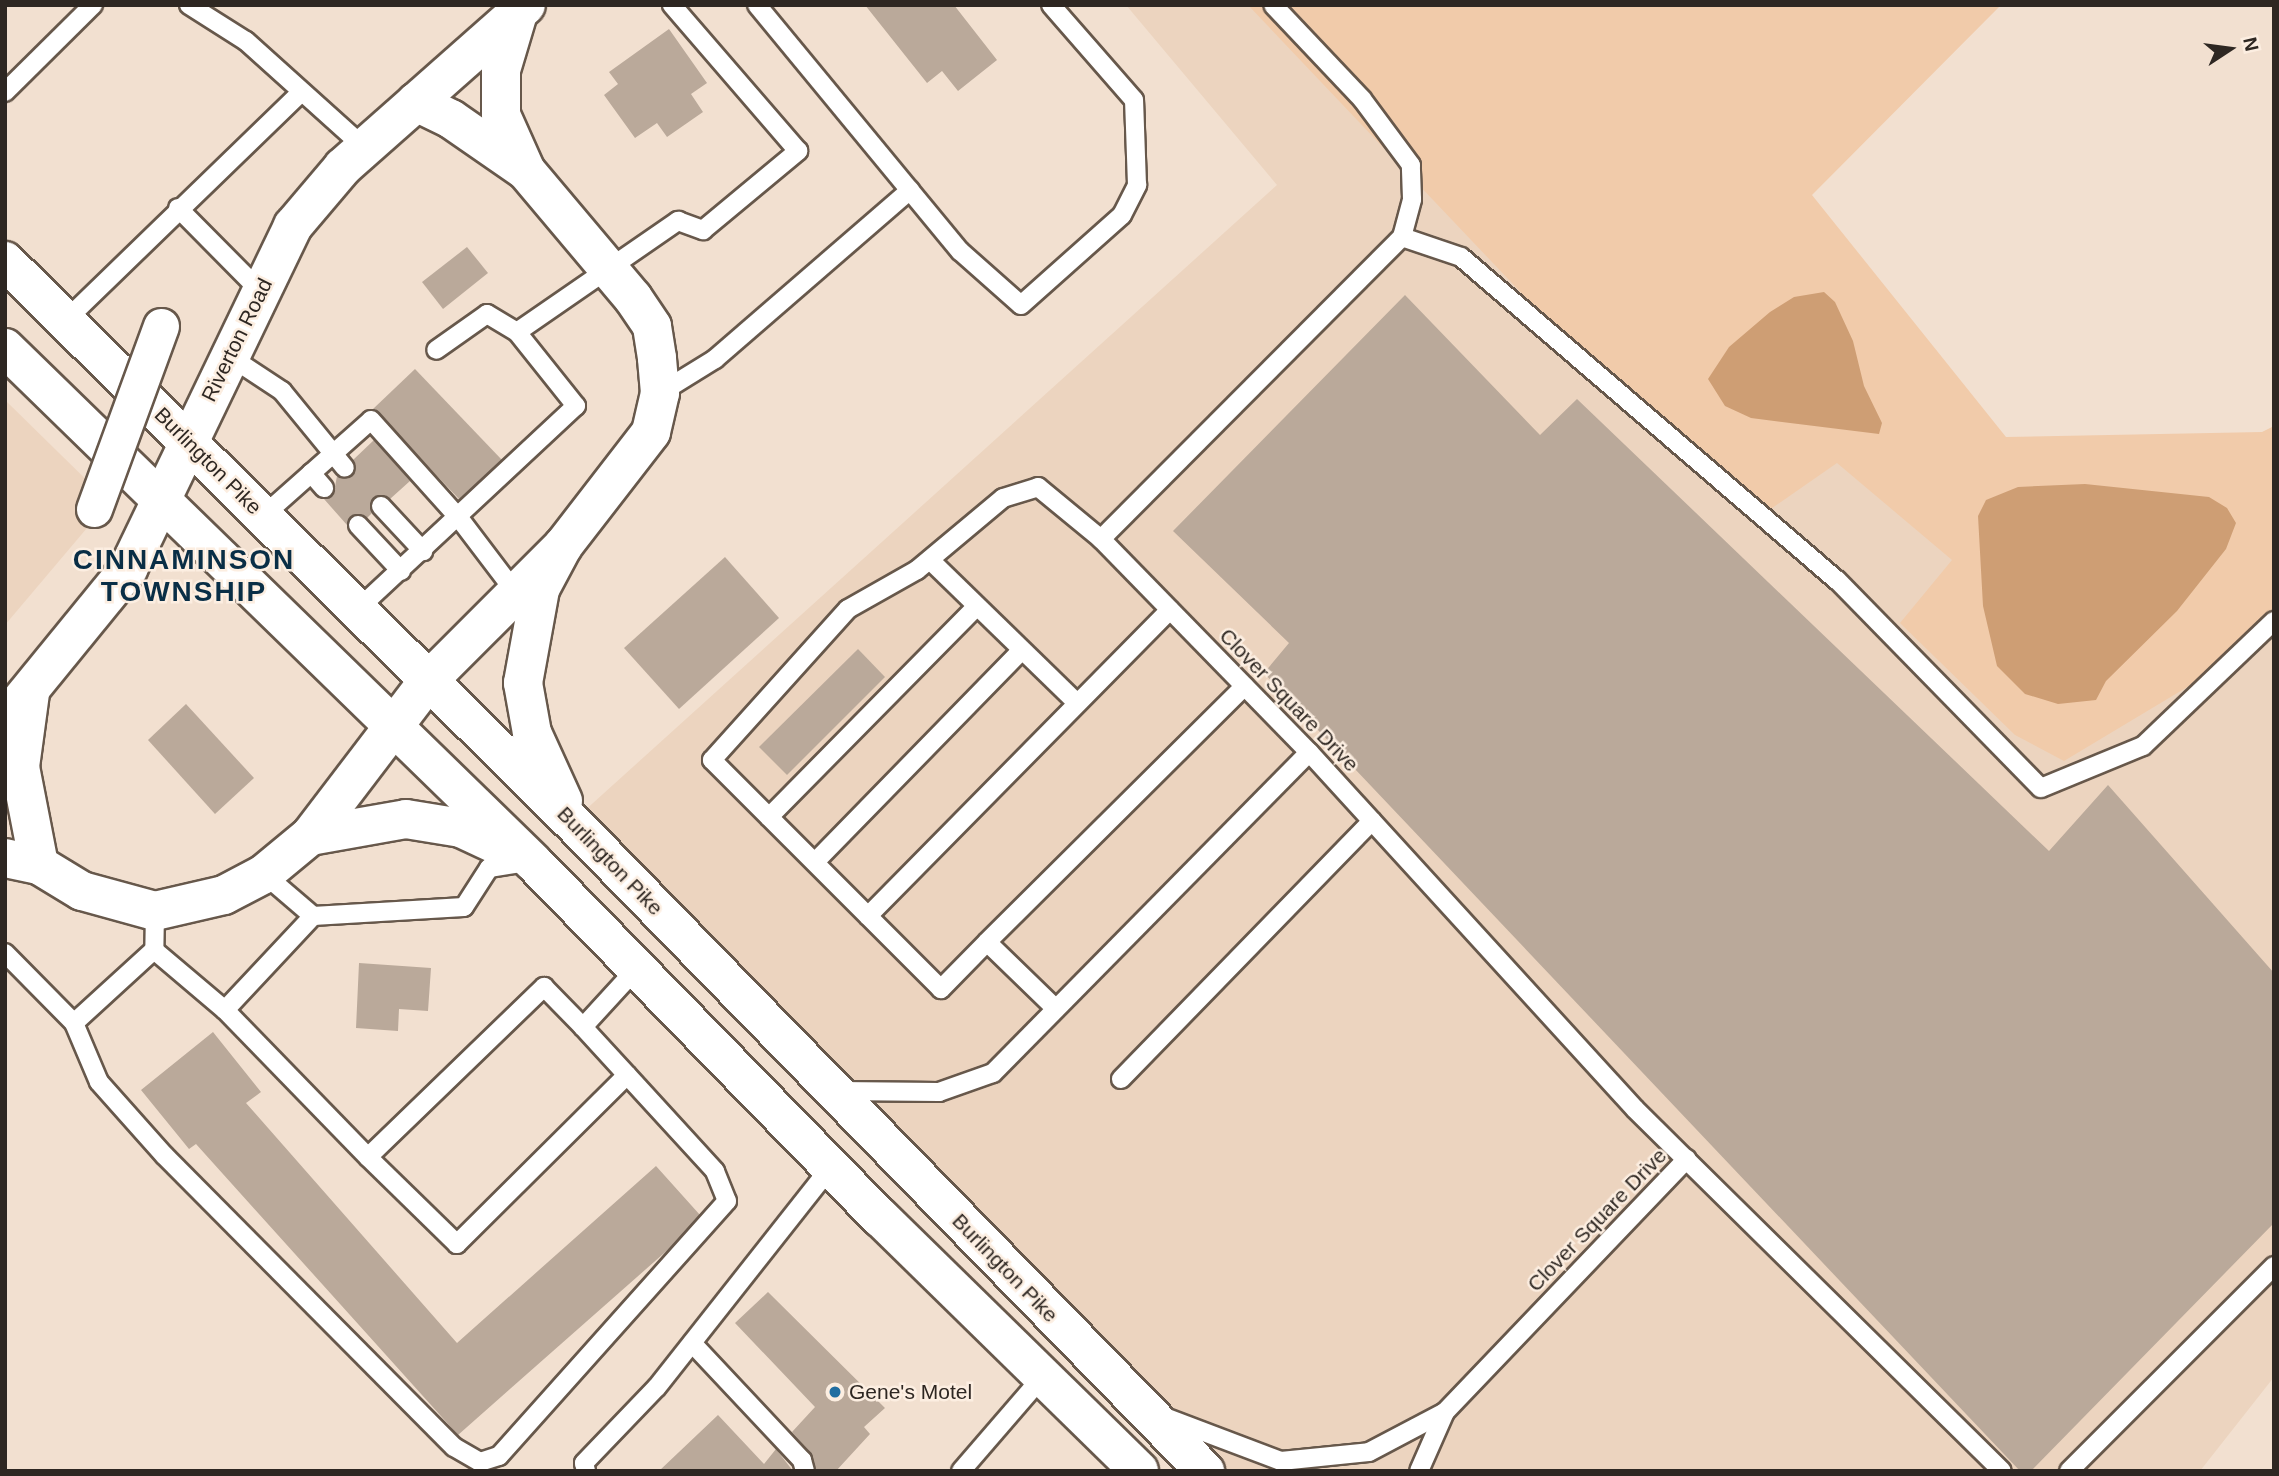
<!DOCTYPE html>
<html>
<head>
<meta charset="utf-8">
<style>
	body { margin:0 }
	#map { position:relative; width:2279px; height:1476px; overflow:hidden; background:#f2e0d0; font-family:Helvetica,sans-serif }
	div>[style] { position:absolute }
	.built>* { inset:0; background:#ecd4bf }
	.green>* { inset:0; background:#f1cbaa }
	.water>* { inset:0; background:#ce9e74 }
	.building>* { inset:0; background:#baa99a }
	.roads { filter:drop-shadow(2px 0 #67584b) drop-shadow(-2px 0 #67584b) drop-shadow(0 2px #67584b) drop-shadow(0 -2px #67584b) }
	.lane>* { height:18px; margin:-9px; padding:0 9px; transform-origin:9px; border-radius:9px; background:#fff }
	.primary>* { height:38px; margin:-19px; padding:0 19px; transform-origin:19px; border-radius:19px; background:#fff }
	.highway>* { height:38px; margin:-19px; padding:0 19px; transform-origin:19px; border-radius:19px; background:#fff }
	.bridges { filter:drop-shadow(2px 0 #67584b) drop-shadow(-2px 0 #67584b) drop-shadow(0 2px #67584b) drop-shadow(0 -2px #67584b) }
	.street-bridge>* { height:35px; margin:-17.5px; padding:0 17.5px; transform-origin:17.5px; border-radius:17.5px; background:#fff }
	.dots>* { width:19px; height:19px; translate:-50% -50%; box-sizing:border-box; border:4px solid #fceee1; border-radius:50% }
	span { translate:-50% -50%; white-space:nowrap; text-align:center; line-height:1.15; -webkit-text-stroke:5px #fceee1; paint-order:stroke }
	.street-label { font-size:21px; color:#2e2722 }
	.poi-label { font-size:21px; color:#2e2722 }
	.left { translate:0 -50%; text-align:left }
	.district-label { font-size:28px; color:#092e46; font-weight:700; letter-spacing:2px }
	.frame { position:absolute; inset:0; border:7px solid #2e2722; pointer-events:none }
	.north { position:absolute; left:2195px; top:14px; width:70px; height:70px; -webkit-text-stroke:5px #fceee1; paint-order:stroke; rotate:77deg; font-size:19px; font-weight:700; line-height:28px; text-align:center; color:#2e2722 }
	.north::after { content:''; display:block; margin:auto; width:24px; height:32px; background:#2e2722; clip-path:polygon(50% 0,100% 100%,50% 72%,0 100%) }
</style>
</head>
<body>
<div id="map">
	<div class="built">
		<div style="clip-path:polygon(1126px 5px,1303px 5px,1673px 400px,2274px 496px,2274px 1377px,2200px 1471px,1205px 1471px,572px 822px,1277px 185px)"></div>
		<div style="clip-path:polygon(5px 400px,109px 502px,5px 625px)"></div>
	</div>
	<div class="green">
		<div style="clip-path:polygon(1248px 5px,2001px 5px,1812px 195px,2006px 437px,2262px 432px,2274px 426px,2274px 635px,2064px 761px,2015px 735px,1900px 623px,1952px 560px,1837px 463px,1762px 515px,1622px 399px)"></div>
	</div>
	<div class="water">
		<div style="clip-path:polygon(1824px 292px,1835px 302px,1853px 341px,1864px 386px,1882px 423px,1879px 434px,1751px 418px,1725px 406px,1708px 379px,1729px 347px,1770px 312px,1794px 297px)"></div>
		<div style="clip-path:polygon(2085px 484px,2209px 497px,2227px 508px,2236px 523px,2226px 549px,2177px 611px,2106px 681px,2096px 700px,2058px 704px,2025px 694px,1997px 666px,1983px 606px,1978px 516px,1986px 500px,2018px 487px)"></div>
	</div>
	<div class="building">
		<div style="clip-path:polygon(865px 5px,954px 5px,997px 60px,958px 91px,942px 71px,927px 83px)"></div>
		<div style="clip-path:polygon(669px 29px,707px 83px,691px 94px,703px 112px,667px 137px,657px 123px,635px 138px,604px 95px,618px 84px,609px 72px)"></div>
		<div style="clip-path:polygon(467px 247px,488px 273px,443px 309px,422px 282px)"></div>
		<div style="clip-path:polygon(1405px 295px,1540px 435px,1577px 399px,2049px 851px,2108px 785px,2274px 973px,2274px 1223px,2031px 1471px,2020px 1471px,1264px 673px,1289px 643px,1173px 531px)"></div>
		<div style="clip-path:polygon(415px 369px,502px 460px,459px 499px,373px 409px)"></div>
		<div style="clip-path:polygon(374px 440px,410px 481px,390px 499px,374px 497px,372px 513px,367px 518px,355px 514px,347px 525px,324px 499px,334px 492px,337px 476px,353px 476px,353px 460px)"></div>
		<div style="clip-path:polygon(725px 557px,779px 618px,679px 709px,624px 648px)"></div>
		<div style="clip-path:polygon(858px 649px,885px 677px,787px 775px,759px 747px)"></div>
		<div style="clip-path:polygon(186px 704px,254px 778px,215px 814px,148px 740px)"></div>
		<div style="clip-path:polygon(359px 963px,431px 968px,428px 1011px,399px 1009px,398px 1031px,356px 1028px)"></div>
		<div style="clip-path:polygon(213px 1032px,261px 1092px,246px 1103px,457px 1343px,656px 1166px,700px 1215px,671px 1247px,458px 1435px,196px 1144px,189px 1149px,141px 1090px)"></div>
		<div style="clip-path:polygon(768px 1292px,885px 1408px,864px 1427px,870px 1434px,836px 1471px,816px 1471px,811px 1453px,792px 1432px,815px 1407px,735px 1323px)"></div>
		<div style="clip-path:polygon(718px 1415px,764px 1464px,776px 1449px,793px 1471px,659px 1471px)"></div>
	</div>
	<div class="roads">
		<div class="lane">
			<div style="left:189px;top:5px;width:67px;rotate:32.3deg"></div>
			<div style="left:246px;top:41px;width:160px;rotate:42deg"></div>
			<div style="left:757px;top:5px;width:319px;rotate:50.5deg"></div>
			<div style="left:960px;top:251px;width:81px;rotate:41.5deg"></div>
			<div style="left:1021px;top:305px;width:135px;rotate:-41.7deg"></div>
			<div style="left:1122px;top:215px;width:34px;rotate:-63deg"></div>
			<div style="left:1137px;top:185px;width:85px;rotate:-92deg"></div>
			<div style="left:1134px;top:100px;width:126px;rotate:-131.1deg"></div>
			<div style="left:5px;top:92px;width:124px;rotate:-44.7deg"></div>
			<div style="left:178px;top:208px;width:117px;rotate:45.3deg"></div>
			<div style="left:1402px;top:237px;width:62px;rotate:18.7deg"></div>
			<div style="left:1461px;top:257px;width:496px;rotate:40.7deg"></div>
			<div style="left:1837px;top:580px;width:291px;rotate:45.6deg"></div>
			<div style="left:2041px;top:788px;width:110px;rotate:-22.4deg"></div>
			<div style="left:2143px;top:746px;width:181px;rotate:-43.7deg"></div>
			<div style="left:66px;top:320px;width:327px;rotate:-44.1deg"></div>
			<div style="left:517px;top:332px;width:196px;rotate:-34.6deg"></div>
			<div style="left:678px;top:221px;width:27px;rotate:20deg"></div>
			<div style="left:703px;top:230px;width:124px;rotate:-39.7deg"></div>
			<div style="left:798px;top:151px;width:193px;rotate:-130.8deg"></div>
			<div style="left:229px;top:356px;width:64px;rotate:33.4deg"></div>
			<div style="left:282px;top:391px;width:99px;rotate:50.7deg"></div>
			<div style="left:660px;top:393px;width:65px;rotate:-31.7deg"></div>
			<div style="left:715px;top:359px;width:258px;rotate:-40.9deg"></div>
			<div style="left:311px;top:473px;width:20px;rotate:49deg"></div>
			<div style="left:381px;top:506px;width:62px;rotate:47deg"></div>
			<div style="left:263px;top:516px;width:144px;rotate:-41.6deg"></div>
			<div style="left:371px;top:420px;width:132px;rotate:48.1deg"></div>
			<div style="left:459px;top:518px;width:94px;rotate:52.8deg"></div>
			<div style="left:358px;top:525px;width:63px;rotate:46.9deg"></div>
			<div style="left:1101px;top:539px;width:426px;rotate:-45.1deg"></div>
			<div style="left:1402px;top:237px;width:39px;rotate:-75deg"></div>
			<div style="left:1412px;top:199px;width:34px;rotate:-92deg"></div>
			<div style="left:1411px;top:165px;width:82px;rotate:-126.6deg"></div>
			<div style="left:1362px;top:99px;width:129px;rotate:-133.4deg"></div>
			<div style="left:930px;top:560px;width:202px;rotate:44.2deg"></div>
			<div style="left:358px;top:609px;width:298px;rotate:-43deg"></div>
			<div style="left:576px;top:406px;width:95px;rotate:-128.6deg"></div>
			<div style="left:517px;top:332px;width:35px;rotate:-149deg"></div>
			<div style="left:487px;top:314px;width:62px;rotate:144.8deg"></div>
			<div style="left:769px;top:817px;width:293px;rotate:-45.4deg"></div>
			<div style="left:815px;top:862px;width:295px;rotate:-45.7deg"></div>
			<div style="left:264px;top:874px;width:65px;rotate:40.6deg"></div>
			<div style="left:155px;top:911px;width:39px;rotate:91deg"></div>
			<div style="left:154px;top:950px;width:93px;rotate:40.2deg"></div>
			<div style="left:225px;top:1010px;width:129px;rotate:-46.9deg"></div>
			<div style="left:313px;top:916px;width:151px;rotate:-3.4deg"></div>
			<div style="left:464px;top:907px;width:46px;rotate:-57.3deg"></div>
			<div style="left:489px;top:868px;width:33px;rotate:-9deg"></div>
			<div style="left:868px;top:916px;width:430px;rotate:-45.4deg"></div>
			<div style="left:987px;top:942px;width:363px;rotate:-44.8deg"></div>
			<div style="left:5px;top:953px;width:98px;rotate:45.4deg"></div>
			<div style="left:74px;top:1023px;width:108px;rotate:-42.4deg"></div>
			<div style="left:1054px;top:1007px;width:93px;rotate:-135.9deg"></div>
			<div style="left:987px;top:942px;width:66px;rotate:134.4deg"></div>
			<div style="left:941px;top:989px;width:324px;rotate:-135deg"></div>
			<div style="left:712px;top:760px;width:203px;rotate:-48deg"></div>
			<div style="left:848px;top:609px;width:79px;rotate:-29.5deg"></div>
			<div style="left:917px;top:570px;width:112px;rotate:-39.9deg"></div>
			<div style="left:1003px;top:498px;width:37px;rotate:-17deg"></div>
			<div style="left:1038px;top:487px;width:82px;rotate:39.5deg"></div>
			<div style="left:1101px;top:539px;width:298px;rotate:45.7deg"></div>
			<div style="left:1309px;top:752px;width:483px;rotate:47.6deg"></div>
			<div style="left:1635px;top:1109px;width:515px;rotate:44.61deg"></div>
			<div style="left:225px;top:1010px;width:205px;rotate:45.8deg"></div>
			<div style="left:74px;top:1023px;width:64px;rotate:67deg"></div>
			<div style="left:99px;top:1082px;width:99px;rotate:48.3deg"></div>
			<div style="left:165px;top:1156px;width:410px;rotate:45.2deg"></div>
			<div style="left:454px;top:1447px;width:30px;rotate:30deg"></div>
			<div style="left:480px;top:1462px;width:20px;rotate:-18deg"></div>
			<div style="left:499px;top:1456px;width:342px;rotate:-48.2deg"></div>
			<div style="left:727px;top:1201px;width:32px;rotate:-112deg"></div>
			<div style="left:715px;top:1171px;width:130px;rotate:-132.5deg"></div>
			<div style="left:583px;top:1027px;width:65px;rotate:47.5deg"></div>
			<div style="left:627px;top:1075px;width:240px;rotate:135.2deg"></div>
			<div style="left:457px;top:1244px;width:124px;rotate:-135.7deg"></div>
			<div style="left:368px;top:1157px;width:245px;rotate:-44deg"></div>
			<div style="left:544px;top:987px;width:56px;rotate:45.7deg"></div>
			<div style="left:583px;top:1027px;width:80px;rotate:-47.5deg"></div>
			<div style="left:1121px;top:1079px;width:360px;rotate:-45.8deg"></div>
			<div style="left:838px;top:1091px;width:101px;rotate:0.6deg"></div>
			<div style="left:939px;top:1092px;width:57px;rotate:-19.4deg"></div>
			<div style="left:993px;top:1073px;width:450px;rotate:-45.4deg"></div>
			<div style="left:692px;top:1343px;width:161px;rotate:46.8deg"></div>
			<div style="left:802px;top:1460px;width:11px;rotate:75deg"></div>
			<div style="left:1445px;top:1412px;width:350px;rotate:-46.3deg"></div>
			<div style="left:1167px;top:1418px;width:122px;rotate:20.7deg"></div>
			<div style="left:1281px;top:1461px;width:88px;rotate:-5.8deg"></div>
			<div style="left:1369px;top:1452px;width:86px;rotate:-27.8deg"></div>
			<div style="left:1445px;top:1412px;width:64px;rotate:113.8deg"></div>
			<div style="left:586px;top:1471px;width:8px;rotate:-104deg"></div>
			<div style="left:584px;top:1463px;width:105px;rotate:-46.2deg"></div>
			<div style="left:657px;top:1387px;width:280px;rotate:-51.7deg"></div>
			<div style="left:961px;top:1471px;width:125px;rotate:-49.2deg"></div>
			<div style="left:2069px;top:1471px;width:290px;rotate:-45deg"></div>
		</div>
		<div class="primary">
			<div style="left:518px;top:13px;width:59px;rotate:106.6deg"></div>
			<div style="left:501px;top:70px;width:45px;rotate:90deg"></div>
			<div style="left:501px;top:115px;width:61px;rotate:65.9deg"></div>
			<div style="left:30px;top:693px;width:75px;rotate:97.7deg"></div>
			<div style="left:20px;top:767px;width:100px;rotate:79deg"></div>
			<div style="left:5px;top:720px;width:195px;rotate:-50.8deg"></div>
			<div style="left:128px;top:569px;width:381px;rotate:-64.3deg"></div>
			<div style="left:293px;top:226px;width:77px;rotate:-49.7deg"></div>
			<div style="left:343px;top:167px;width:244px;rotate:-41.5deg"></div>
			<div style="left:5px;top:858px;width:35px;rotate:12deg"></div>
			<div style="left:39px;top:865px;width:50px;rotate:31.2deg"></div>
			<div style="left:82px;top:891px;width:76px;rotate:15.3deg"></div>
			<div style="left:155px;top:911px;width:71px;rotate:-13.1deg"></div>
			<div style="left:224px;top:895px;width:45px;rotate:-27.7deg"></div>
			<div style="left:264px;top:874px;width:60px;rotate:-39.6deg"></div>
			<div style="left:310px;top:836px;width:196px;rotate:-52.7deg"></div>
			<div style="left:429px;top:680px;width:190px;rotate:-45deg"></div>
			<div style="left:563px;top:546px;width:144px;rotate:-52.3deg"></div>
			<div style="left:651px;top:432px;width:40px;rotate:-77deg"></div>
			<div style="left:660px;top:393px;width:35px;rotate:-95deg"></div>
			<div style="left:657px;top:358px;width:32px;rotate:-99deg"></div>
			<div style="left:652px;top:326px;width:34px;rotate:-124deg"></div>
			<div style="left:633px;top:298px;width:166px;rotate:-130.1deg"></div>
			<div style="left:526px;top:171px;width:91px;rotate:-145.3deg"></div>
			<div style="left:451px;top:119px;width:39px;rotate:-154deg"></div>
		</div>
		<div class="highway">
			<div style="left:5px;top:261px;width:798px;rotate:44.7deg"></div>
			<div style="left:572px;top:822px;width:907px;rotate:45.72deg"></div>
			<div style="left:5px;top:348px;width:737px;rotate:44.23deg"></div>
			<div style="left:533px;top:862px;width:498px;rotate:45.7deg"></div>
			<div style="left:881px;top:1218px;width:361px;rotate:44.4deg"></div>
			<div style="left:563px;top:801px;width:75px;rotate:-114.5deg"></div>
			<div style="left:532px;top:733px;width:51px;rotate:-100.2deg"></div>
			<div style="left:523px;top:683px;width:96px;rotate:-79.7deg"></div>
			<div style="left:540px;top:589px;width:49px;rotate:-61.9deg"></div>
			<div style="left:310px;top:836px;width:97px;rotate:-10deg"></div>
			<div style="left:406px;top:819px;width:56px;rotate:9.3deg"></div>
			<div style="left:461px;top:828px;width:52px;rotate:25.1deg"></div>
		</div>
	</div>
	<div class="bridges">
		<div class="street-bridge">
			<div style="left:94px;top:509px;width:195px;rotate:-69.9deg"></div>
		</div>
	</div>
	<div class="dots">
		<div style="left:835px;top:1392px;background:#216ea1"></div>
	</div>
	<div class="street-label">
		<span style="left:237px;top:340px;rotate:-64deg">Riverton Road</span>
		<span style="left:208px;top:461px;rotate:45deg">Burlington Pike</span>
		<span style="left:1289px;top:700px;rotate:46deg">Clover Square Drive</span>
		<span style="left:610px;top:861px;rotate:46deg">Burlington Pike</span>
		<span style="left:1597px;top:1220px;rotate:-46deg">Clover Square Drive</span>
		<span style="left:1005px;top:1268px;rotate:46deg">Burlington Pike</span>
	</div>
	<div class="poi-label">
		<span class="left" style="left:849px;top:1392px">Gene's Motel</span>
	</div>
	<div class="district-label">
		<span style="left:184px;top:576px">CINNAMINSON<br>TOWNSHIP</span>
	</div>
	<div class="frame"></div>
	<div class="north">N</div>
</div>
</body>
</html>
